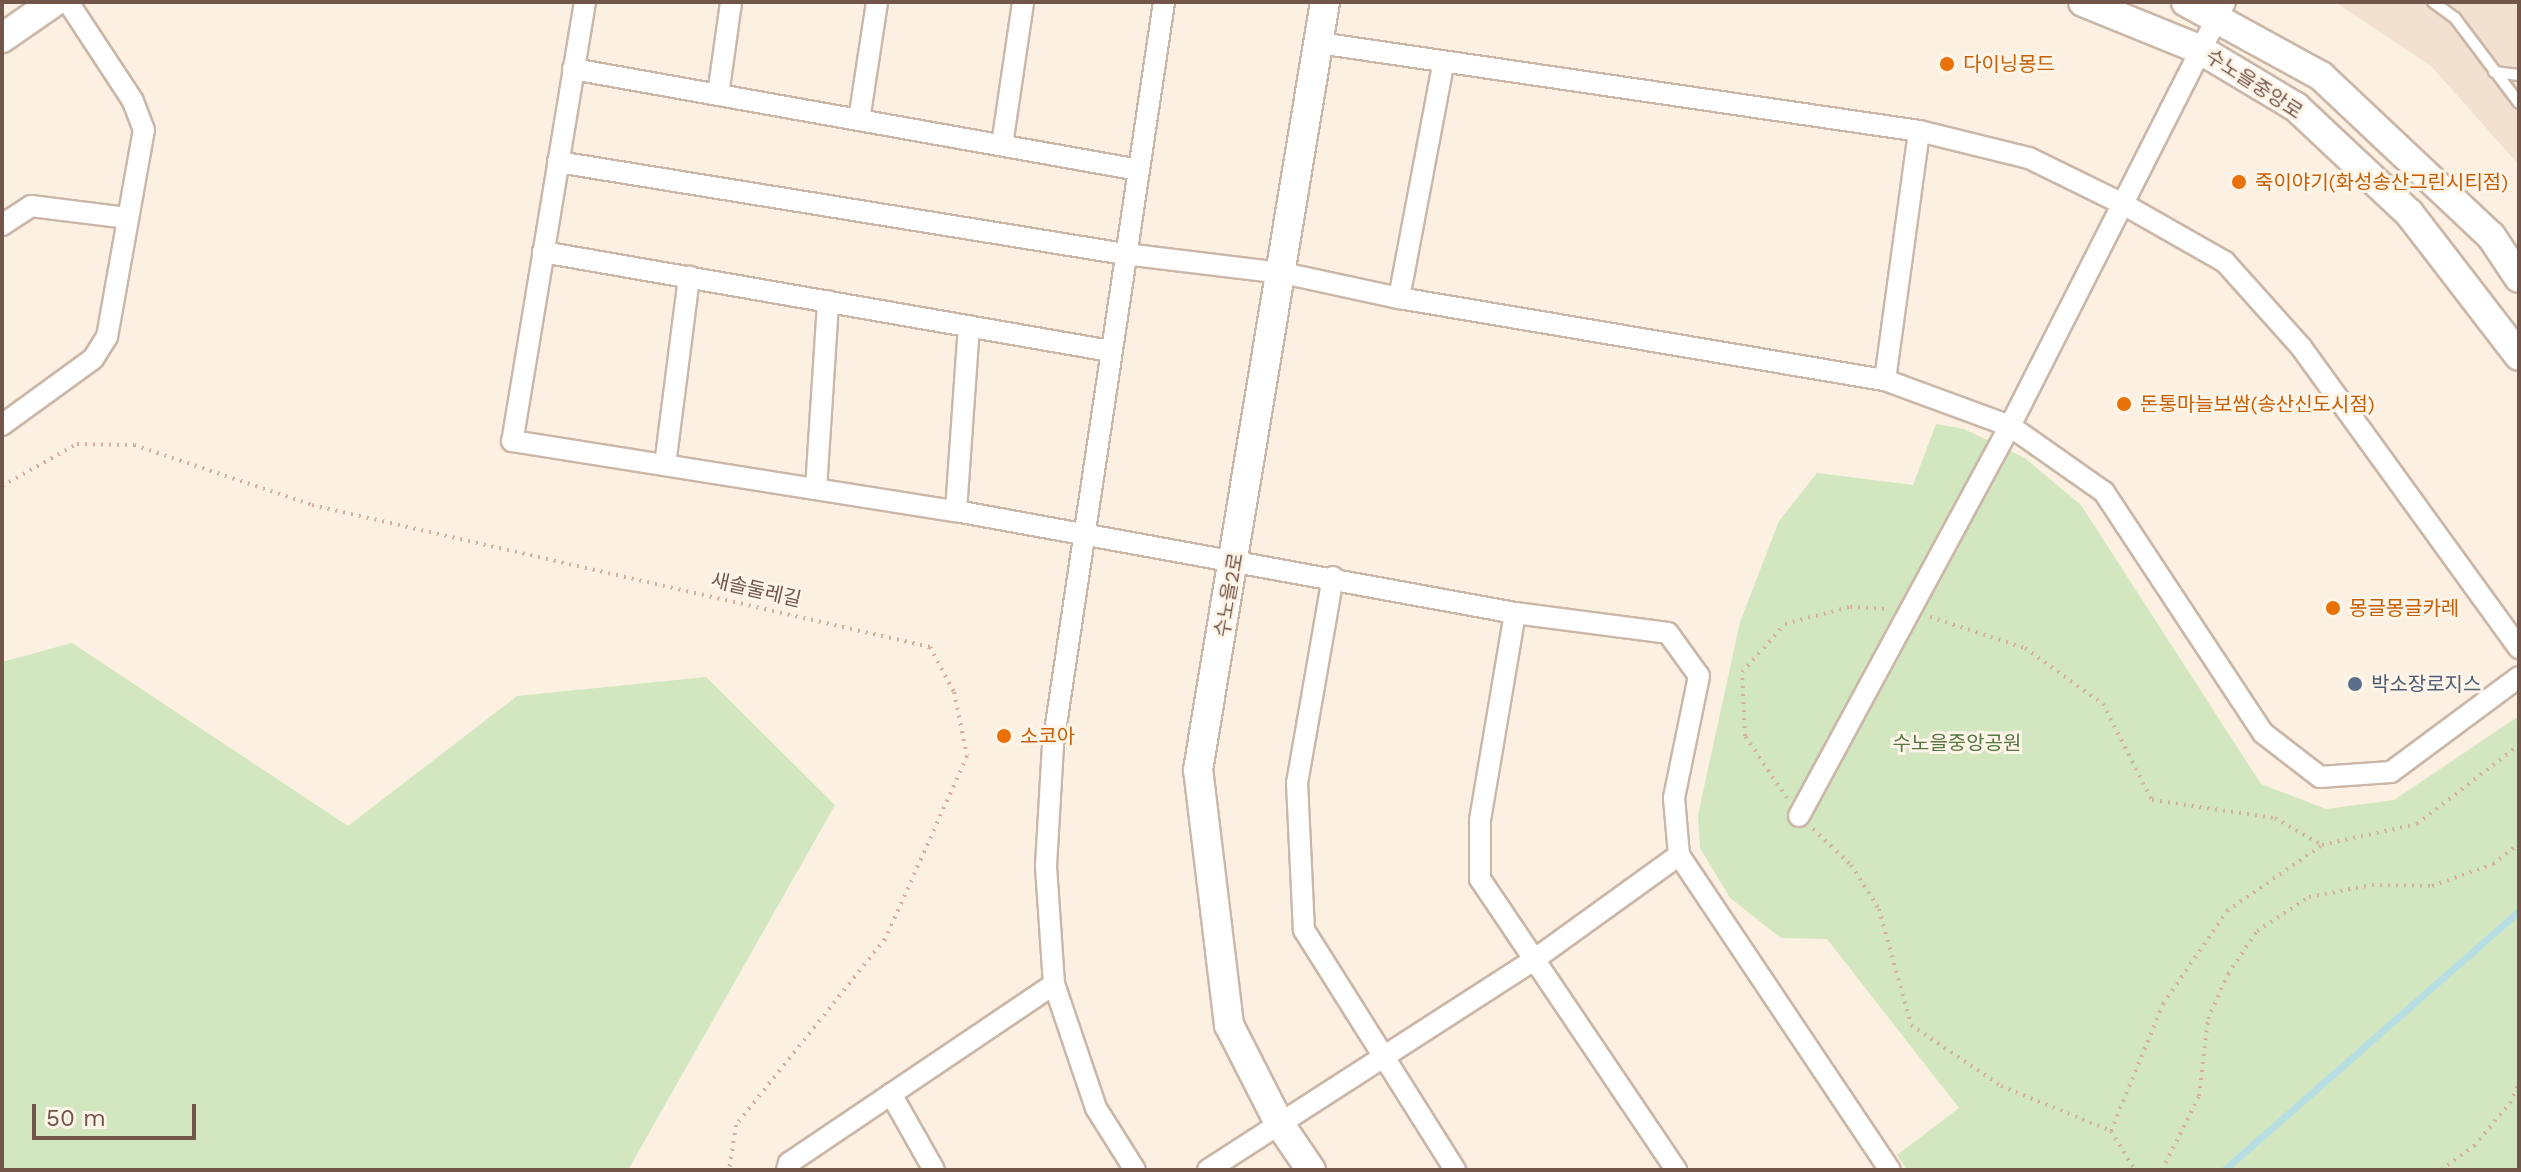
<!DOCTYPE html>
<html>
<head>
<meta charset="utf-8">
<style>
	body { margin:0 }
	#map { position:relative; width:2521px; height:1172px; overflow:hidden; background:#fbf0e1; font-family:"Work Sans","Noto Sans KR",sans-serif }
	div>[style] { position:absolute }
	.residential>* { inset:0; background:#f2e1d0 }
	.green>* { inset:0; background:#d2e7c0 }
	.stream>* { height:7px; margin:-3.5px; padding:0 3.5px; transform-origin:3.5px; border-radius:3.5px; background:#b7dee3 }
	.path>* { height:4px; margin-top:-2px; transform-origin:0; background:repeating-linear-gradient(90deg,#d3b19d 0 2px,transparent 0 8px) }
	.roads { filter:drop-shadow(2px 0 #cbb7a8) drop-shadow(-2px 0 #cbb7a8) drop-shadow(0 2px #cbb7a8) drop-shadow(0 -2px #cbb7a8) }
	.lane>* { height:10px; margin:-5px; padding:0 5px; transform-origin:5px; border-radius:5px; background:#fff }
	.street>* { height:20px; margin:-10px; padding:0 10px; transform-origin:10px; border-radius:10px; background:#fff }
	.secondary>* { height:28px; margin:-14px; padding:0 14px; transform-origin:14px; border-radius:14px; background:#fff }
	.dots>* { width:22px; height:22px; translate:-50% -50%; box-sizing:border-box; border:4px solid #fef4e7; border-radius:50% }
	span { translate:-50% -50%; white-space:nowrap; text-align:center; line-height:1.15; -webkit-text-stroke:6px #fef4e7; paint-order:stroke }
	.food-label { font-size:20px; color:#c56008 }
	.left { translate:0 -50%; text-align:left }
	.street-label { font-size:20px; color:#715649 }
	.service-label { font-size:20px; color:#4e5e75 }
	.park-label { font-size:20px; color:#537742 }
	.frame { position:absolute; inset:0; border:4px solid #715649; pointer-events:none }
	.scale { position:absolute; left:32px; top:1104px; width:164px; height:36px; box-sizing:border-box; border:4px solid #715649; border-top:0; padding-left:10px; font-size:24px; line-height:28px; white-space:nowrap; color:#715649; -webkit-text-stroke:6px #fef4e7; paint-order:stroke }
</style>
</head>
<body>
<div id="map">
	<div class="residential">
		<div style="clip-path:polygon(2335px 2px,2519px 2px,2519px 165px,2431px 66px)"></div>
	</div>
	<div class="green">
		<div style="clip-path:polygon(1936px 424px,1964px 429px,2025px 458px,2081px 505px,2261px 784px,2326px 809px,2394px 800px,2519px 716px,2519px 1170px,1907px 1170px,1897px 1155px,1959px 1108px,1827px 939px,1781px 938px,1730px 898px,1700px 848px,1698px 815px,1740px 622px,1779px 521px,1817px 473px,1913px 485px)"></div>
		<div style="clip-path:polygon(72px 643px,348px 826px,517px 696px,706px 677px,835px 805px,628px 1170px,2px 1170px,2px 662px)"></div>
	</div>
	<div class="stream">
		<div style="left:2224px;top:1170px;width:393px;rotate:-41.3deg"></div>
	</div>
	<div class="path">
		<div style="left:2px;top:486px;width:86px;rotate:-29.2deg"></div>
		<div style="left:77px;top:444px;width:57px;rotate:1deg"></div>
		<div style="left:134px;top:445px;width:188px;rotate:18.6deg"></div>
		<div style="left:312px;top:505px;width:634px;rotate:12.94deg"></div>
		<div style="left:930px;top:647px;width:51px;rotate:61.9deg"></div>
		<div style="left:954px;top:692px;width:65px;rotate:78.5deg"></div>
		<div style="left:967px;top:756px;width:201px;rotate:114.1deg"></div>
		<div style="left:885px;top:939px;width:238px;rotate:128.7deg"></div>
		<div style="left:736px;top:1125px;width:46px;rotate:98.8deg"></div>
		<div style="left:1930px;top:617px;width:100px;rotate:18.1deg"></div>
		<div style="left:2025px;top:648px;width:96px;rotate:35.7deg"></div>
		<div style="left:2103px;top:704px;width:108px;rotate:63deg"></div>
		<div style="left:2152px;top:800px;width:124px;rotate:8.3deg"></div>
		<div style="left:2275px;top:818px;width:54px;rotate:29.9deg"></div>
		<div style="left:1787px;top:798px;width:75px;rotate:-124.1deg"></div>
		<div style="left:1745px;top:736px;width:64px;rotate:-92.7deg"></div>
		<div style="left:1742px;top:672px;width:64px;rotate:-48.1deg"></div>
		<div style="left:1785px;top:624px;width:67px;rotate:-14.7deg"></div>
		<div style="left:1850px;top:607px;width:40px;rotate:2.9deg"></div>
		<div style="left:1813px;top:829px;width:52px;rotate:43.5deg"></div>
		<div style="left:1851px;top:865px;width:52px;rotate:57.5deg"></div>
		<div style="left:1879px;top:909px;width:120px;rotate:74.6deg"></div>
		<div style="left:1911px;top:1025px;width:109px;rotate:34.1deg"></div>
		<div style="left:2001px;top:1086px;width:119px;rotate:22.2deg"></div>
		<div style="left:2111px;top:1131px;width:46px;rotate:58.4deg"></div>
		<div style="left:2111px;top:1131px;width:137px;rotate:-67.7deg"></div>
		<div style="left:2163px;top:1004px;width:113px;rotate:-55.5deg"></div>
		<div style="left:2227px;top:911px;width:116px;rotate:-34.8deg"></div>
		<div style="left:2322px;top:845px;width:97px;rotate:-12.5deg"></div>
		<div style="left:2417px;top:824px;width:129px;rotate:-37.8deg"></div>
		<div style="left:2162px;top:1170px;width:83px;rotate:-63.4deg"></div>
		<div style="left:2199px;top:1096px;width:78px;rotate:-83.3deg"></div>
		<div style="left:2208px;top:1019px;width:49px;rotate:-66deg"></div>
		<div style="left:2228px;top:974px;width:52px;rotate:-56deg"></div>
		<div style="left:2257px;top:931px;width:62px;rotate:-33.2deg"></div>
		<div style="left:2309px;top:897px;width:64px;rotate:-10.8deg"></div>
		<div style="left:2372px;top:885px;width:60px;rotate:1deg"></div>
		<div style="left:2432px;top:886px;width:65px;rotate:-19.8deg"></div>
		<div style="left:2493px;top:864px;width:33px;rotate:-38deg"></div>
		<div style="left:2441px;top:1170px;width:41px;rotate:-36deg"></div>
		<div style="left:2474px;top:1146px;width:56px;rotate:-50.1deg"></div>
		<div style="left:2510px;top:1103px;width:21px;rotate:-65deg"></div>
	</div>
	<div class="roads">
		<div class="lane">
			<div style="left:2433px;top:2px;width:27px;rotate:36deg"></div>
			<div style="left:2455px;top:18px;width:106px;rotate:53deg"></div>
			<div style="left:2494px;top:72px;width:25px;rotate:7deg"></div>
		</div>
		<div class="street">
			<div style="left:585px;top:2px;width:445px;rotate:99.4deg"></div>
			<div style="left:512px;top:441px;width:449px;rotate:9deg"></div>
			<div style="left:956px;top:511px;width:568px;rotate:10.34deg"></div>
			<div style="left:1515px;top:613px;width:154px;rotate:7.4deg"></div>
			<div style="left:1668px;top:633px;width:53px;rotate:54.2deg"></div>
			<div style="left:1699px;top:676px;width:125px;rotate:101.6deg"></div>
			<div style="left:1674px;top:798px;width:57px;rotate:85deg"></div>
			<div style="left:1679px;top:855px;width:379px;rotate:56.2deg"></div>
			<div style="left:1319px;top:43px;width:606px;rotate:8.34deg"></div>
			<div style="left:1919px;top:131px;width:113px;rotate:13.8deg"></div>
			<div style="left:2029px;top:158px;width:105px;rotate:26.1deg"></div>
			<div style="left:2123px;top:204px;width:117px;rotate:29.6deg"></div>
			<div style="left:2225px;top:262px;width:114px;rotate:48.2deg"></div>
			<div style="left:2301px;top:347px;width:372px;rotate:54.1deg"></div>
			<div style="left:573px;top:69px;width:575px;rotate:10.12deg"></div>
			<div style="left:718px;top:95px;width:94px;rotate:-82deg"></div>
			<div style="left:859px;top:120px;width:119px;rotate:-81.3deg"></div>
			<div style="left:1002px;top:145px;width:145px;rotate:-81.6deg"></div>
			<div style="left:558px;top:162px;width:574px;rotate:9.22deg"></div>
			<div style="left:1125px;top:254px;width:159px;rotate:6.9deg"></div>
			<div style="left:1283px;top:273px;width:119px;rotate:12.2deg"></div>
			<div style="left:1399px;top:298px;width:493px;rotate:9.6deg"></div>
			<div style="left:1885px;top:380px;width:133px;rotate:20.2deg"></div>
			<div style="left:2010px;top:426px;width:115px;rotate:35.1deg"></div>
			<div style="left:2104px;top:492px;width:289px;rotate:56.6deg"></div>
			<div style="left:2263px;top:733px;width:72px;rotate:37.7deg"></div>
			<div style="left:2320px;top:777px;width:71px;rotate:-4deg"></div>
			<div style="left:2391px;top:772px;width:159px;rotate:-36.6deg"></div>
			<div style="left:2px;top:225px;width:35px;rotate:-33deg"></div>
			<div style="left:31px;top:206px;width:98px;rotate:7.1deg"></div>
			<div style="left:543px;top:252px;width:576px;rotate:9.9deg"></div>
			<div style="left:1399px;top:298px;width:237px;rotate:-79.3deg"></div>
			<div style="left:1885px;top:380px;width:251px;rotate:-82.2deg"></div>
			<div style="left:2px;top:425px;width:112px;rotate:-36deg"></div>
			<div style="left:93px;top:359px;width:26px;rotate:-58deg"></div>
			<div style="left:107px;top:337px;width:210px;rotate:-79.9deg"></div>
			<div style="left:144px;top:130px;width:31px;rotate:-111deg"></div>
			<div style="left:133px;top:101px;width:118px;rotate:-123.3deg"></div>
			<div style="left:665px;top:465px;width:190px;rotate:-82.7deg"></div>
			<div style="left:816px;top:489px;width:188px;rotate:-86.3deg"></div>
			<div style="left:956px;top:511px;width:185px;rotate:-86deg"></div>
			<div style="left:1333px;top:577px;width:209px;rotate:99.9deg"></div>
			<div style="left:1297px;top:783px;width:147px;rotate:87.3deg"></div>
			<div style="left:1304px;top:930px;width:284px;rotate:57.8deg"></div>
			<div style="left:1515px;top:613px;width:211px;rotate:99.6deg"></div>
			<div style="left:1480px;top:821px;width:58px;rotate:90deg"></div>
			<div style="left:1480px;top:879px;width:351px;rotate:56deg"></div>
			<div style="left:1799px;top:816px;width:443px;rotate:-61.6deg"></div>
			<div style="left:2010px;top:426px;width:475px;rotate:-63.1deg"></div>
			<div style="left:891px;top:1094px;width:87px;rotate:60.5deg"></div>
			<div style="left:787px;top:1170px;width:7px;rotate:-74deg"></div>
			<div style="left:789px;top:1163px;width:320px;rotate:-34deg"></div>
			<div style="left:1135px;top:1170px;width:73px;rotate:-122.2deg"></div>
			<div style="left:1096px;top:1108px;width:131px;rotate:-108.7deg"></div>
			<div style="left:1054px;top:984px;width:118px;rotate:-93.9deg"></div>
			<div style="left:1046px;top:866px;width:121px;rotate:-86.7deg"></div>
			<div style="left:1053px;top:745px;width:751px;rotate:-81.5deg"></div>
			<div style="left:1208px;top:1170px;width:389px;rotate:-32.8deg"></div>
			<div style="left:1535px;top:959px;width:178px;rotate:-35.8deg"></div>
		</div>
		<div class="secondary">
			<div style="left:2083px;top:2px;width:125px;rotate:22.1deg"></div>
			<div style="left:2199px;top:49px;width:113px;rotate:30.9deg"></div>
			<div style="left:2296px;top:107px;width:155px;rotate:43.2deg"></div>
			<div style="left:2409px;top:213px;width:180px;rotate:52.4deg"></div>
			<div style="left:2186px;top:2px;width:154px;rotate:28.7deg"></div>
			<div style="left:2321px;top:76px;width:233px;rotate:43.3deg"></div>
			<div style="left:2491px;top:236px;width:50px;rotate:56.3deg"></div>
			<div style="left:2px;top:38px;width:63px;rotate:-34.7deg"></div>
			<div style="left:1311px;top:1170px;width:57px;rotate:-124.2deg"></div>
			<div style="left:1279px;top:1123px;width:110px;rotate:-117deg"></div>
			<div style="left:1229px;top:1025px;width:257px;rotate:-96.9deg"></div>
			<div style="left:1198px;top:770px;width:778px;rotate:-80.61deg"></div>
		</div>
	</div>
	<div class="dots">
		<div style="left:1947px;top:64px;background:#e8710a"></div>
		<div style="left:2239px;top:182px;background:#e8710a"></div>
		<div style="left:2124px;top:404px;background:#e8710a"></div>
		<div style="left:2333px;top:608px;background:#e8710a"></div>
		<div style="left:2355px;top:684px;background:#5c6f8a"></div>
		<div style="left:1004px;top:736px;background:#e8710a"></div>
	</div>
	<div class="food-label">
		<span class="left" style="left:1963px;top:64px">다이닝몽드</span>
		<span class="left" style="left:2255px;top:182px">죽이야기(화성송산그린시티점)</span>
		<span class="left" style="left:2140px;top:404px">돈통마늘보쌈(송산신도시점)</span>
		<span class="left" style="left:2349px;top:608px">몽글몽글카레</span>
		<span class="left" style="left:1020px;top:736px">소코아</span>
	</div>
	<div class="street-label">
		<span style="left:2254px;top:84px;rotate:33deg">수노을중앙로</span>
		<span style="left:756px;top:590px;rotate:13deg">새솔둘레길</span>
		<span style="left:1229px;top:595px;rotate:-80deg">수노을2로</span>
	</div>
	<div class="service-label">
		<span class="left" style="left:2371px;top:684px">박소장로지스</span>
	</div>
	<div class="park-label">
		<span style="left:1957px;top:743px">수노을중앙공원</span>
	</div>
	<div class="frame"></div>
	<div class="scale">50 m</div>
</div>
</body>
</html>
